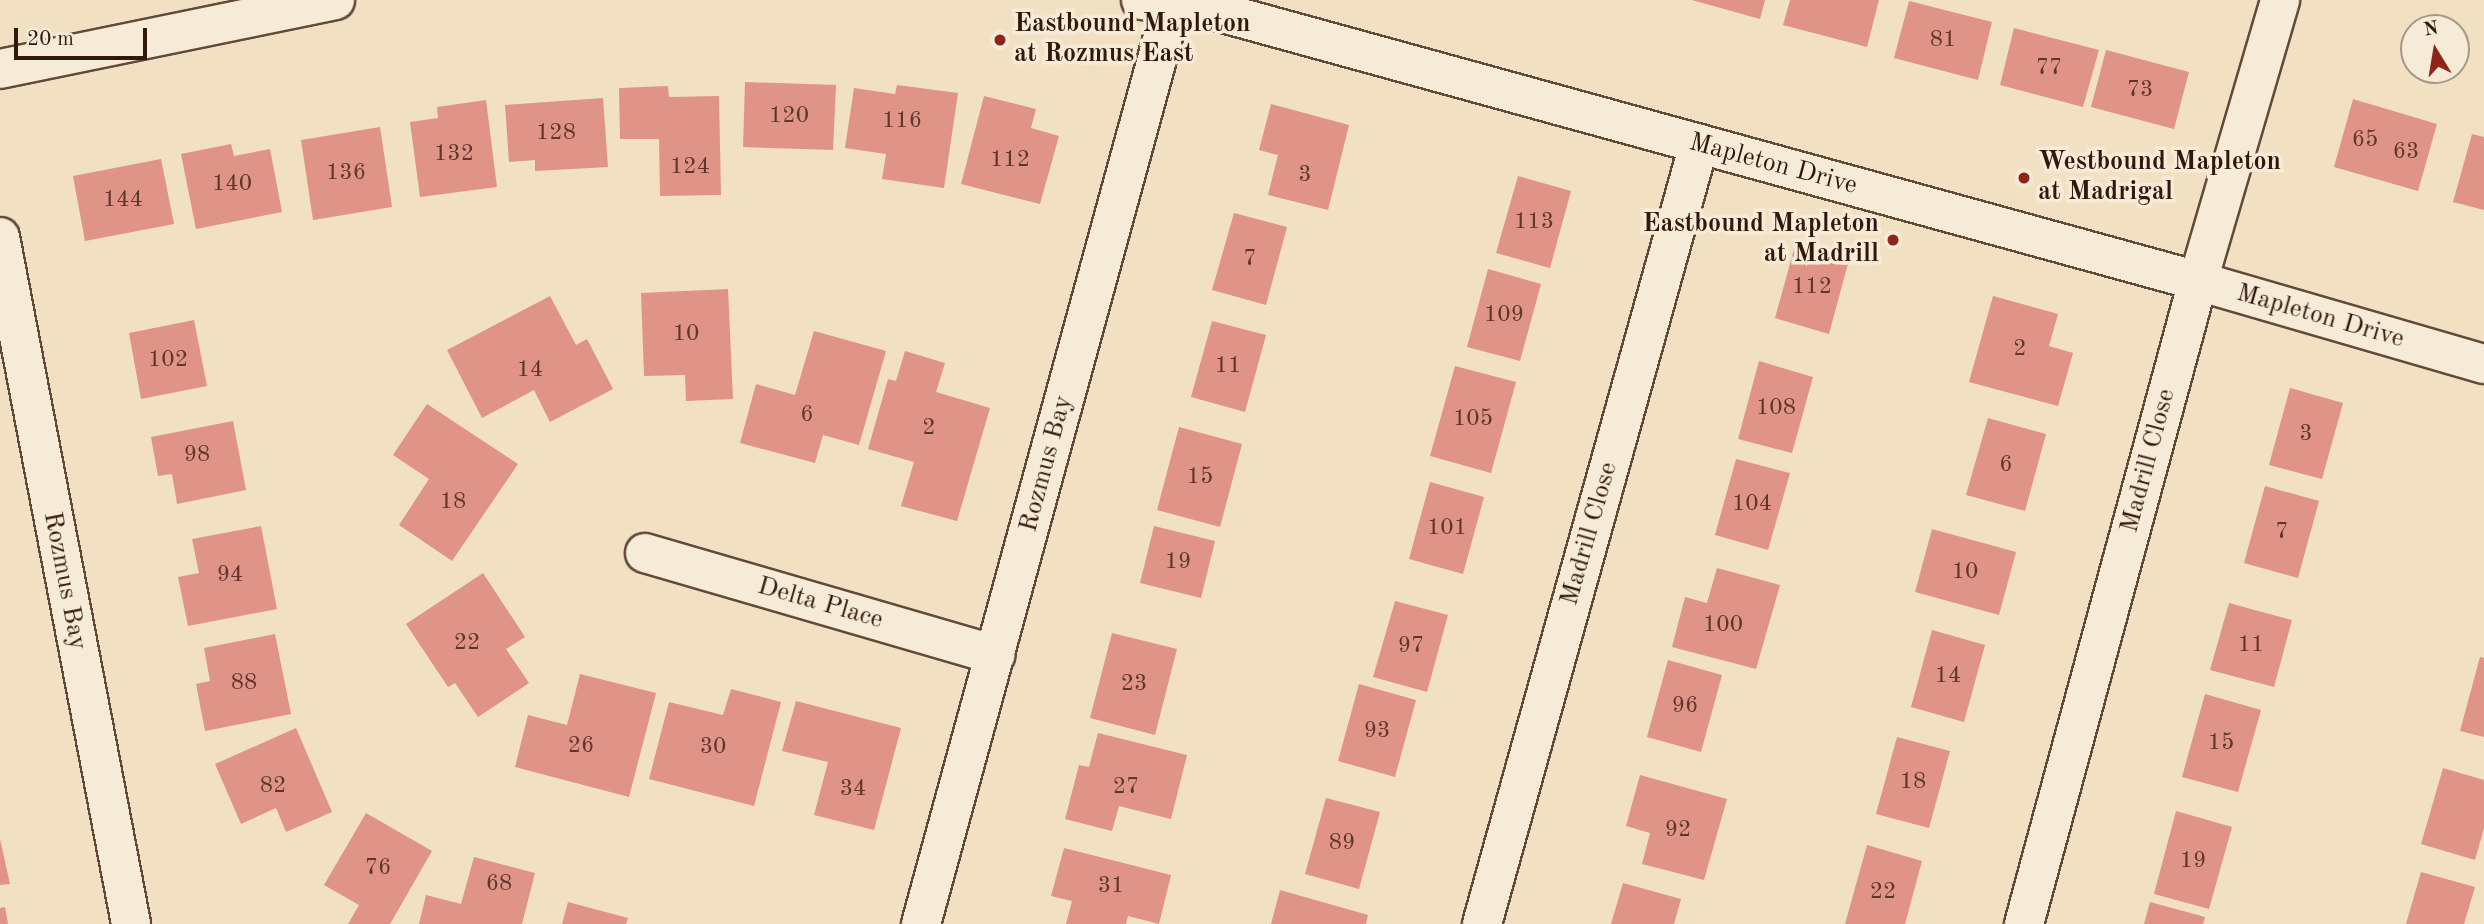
<!DOCTYPE html>
<html>
<head>
<meta charset="utf-8">
<style>
	body { margin:0 }
	#map { position:relative; width:2484px; height:924px; overflow:hidden; background:#f1e0c1; font-family:"Old Standard TT",serif }
	div>[style] { position:absolute }
	.building>* { inset:0; background:#df9487 }
	.roads { filter:drop-shadow(2px 0 #62493a) drop-shadow(-2px 0 #62493a) drop-shadow(0 2px #62493a) drop-shadow(0 -2px #62493a) }
	.minor>* { height:38px; margin:-19px; padding:0 19px; transform-origin:19px; border-radius:19px; background:#f6ebd7 }
	.dots>* { width:19px; height:19px; translate:-50% -50%; box-sizing:border-box; border:4px solid #f6ebd7; border-radius:50% }
	span { translate:-50% -50%; white-space:nowrap; text-align:center; line-height:1.15; -webkit-text-stroke:7px #f6ebd7; paint-order:stroke }
	.number-label { font-size:23px; color:#5d362c }
	.number-label span { -webkit-text-stroke-width:0 }
	.poi-label { font-size:26px; color:#32170d; font-weight:700 }
	.left { translate:0 -50%; text-align:left }
	.right { translate:-100% -50%; text-align:right }
	.street-label { font-size:26px; color:#32170d }
	.north { position:absolute; left:2400px; top:14px; width:70px; height:70px; box-sizing:border-box; background:#f6ebd7; border:2px solid #a89686; border-radius:50%; rotate:349deg; font-size:19px; font-weight:700; line-height:28px; text-align:center; color:#32170d }
	.north::after { content:''; display:block; margin:auto; width:24px; height:32px; background:#8f2418; clip-path:polygon(50% 0,100% 100%,50% 72%,0 100%) }
	.scale { position:absolute; left:14px; top:28px; width:133px; height:32px; box-sizing:border-box; border:4px solid #32170d; border-top:0; padding-left:9px; font-size:21px; line-height:24px; white-space:nowrap; color:#32170d; -webkit-text-stroke:5px #f6ebd7; paint-order:stroke }
</style>
</head>
<body>
<div id="map">
	<div class="building">
		<div style="clip-path:polygon(1692px 0,1765px 0,1760px 19px)"></div>
		<div style="clip-path:polygon(1790px 0,1879px 0,1867px 47px,1783px 25px)"></div>
		<div style="clip-path:polygon(1909px 1px,1992px 22px,1978px 80px,1894px 58px)"></div>
		<div style="clip-path:polygon(2014px 28px,2099px 50px,2083px 107px,2000px 85px)"></div>
		<div style="clip-path:polygon(2106px 50px,2189px 72px,2174px 129px,2091px 107px)"></div>
		<div style="clip-path:polygon(745px 82px,836px 85px,833px 150px,743px 147px)"></div>
		<div style="clip-path:polygon(897px 85px,958px 93px,944px 188px,882px 179px,886px 154px,845px 148px,854px 88px,895px 94px)"></div>
		<div style="clip-path:polygon(668px 86px,669px 97px,719px 96px,721px 195px,660px 196px,659px 139px,620px 139px,619px 88px)"></div>
		<div style="clip-path:polygon(984px 96px,1036px 109px,1031px 128px,1059px 136px,1040px 204px,961px 184px)"></div>
		<div style="clip-path:polygon(603px 98px,608px 167px,535px 171px,535px 160px,509px 162px,505px 105px)"></div>
		<div style="clip-path:polygon(2353px 99px,2437px 124px,2418px 191px,2334px 167px)"></div>
		<div style="clip-path:polygon(486px 100px,497px 187px,420px 197px,410px 122px,438px 118px,437px 107px)"></div>
		<div style="clip-path:polygon(1271px 104px,1349px 125px,1328px 210px,1268px 195px,1278px 155px,1259px 150px)"></div>
		<div style="clip-path:polygon(380px 127px,392px 207px,313px 220px,301px 140px)"></div>
		<div style="clip-path:polygon(2472px 134px,2484px 137px,2484px 210px,2453px 202px)"></div>
		<div style="clip-path:polygon(231px 144px,234px 156px,270px 149px,282px 212px,196px 229px,181px 154px)"></div>
		<div style="clip-path:polygon(161px 159px,174px 224px,85px 241px,73px 176px)"></div>
		<div style="clip-path:polygon(1518px 176px,1571px 191px,1550px 268px,1496px 253px)"></div>
		<div style="clip-path:polygon(1234px 213px,1287px 227px,1266px 305px,1212px 290px)"></div>
		<div style="clip-path:polygon(1796px 242px,1850px 256px,1829px 334px,1775px 318px)"></div>
		<div style="clip-path:polygon(1488px 269px,1541px 284px,1520px 361px,1467px 347px)"></div>
		<div style="clip-path:polygon(728px 289px,733px 399px,686px 401px,685px 375px,644px 376px,641px 293px)"></div>
		<div style="clip-path:polygon(550px 296px,576px 345px,587px 339px,613px 389px,550px 422px,534px 390px,482px 418px,447px 350px)"></div>
		<div style="clip-path:polygon(1993px 296px,2058px 314px,2049px 346px,2073px 353px,2058px 406px,1969px 382px)"></div>
		<div style="clip-path:polygon(194px 320px,207px 386px,141px 399px,129px 333px)"></div>
		<div style="clip-path:polygon(1212px 321px,1266px 335px,1245px 412px,1191px 397px)"></div>
		<div style="clip-path:polygon(814px 331px,886px 351px,859px 445px,823px 435px,815px 463px,740px 443px,756px 384px,795px 395px)"></div>
		<div style="clip-path:polygon(905px 351px,945px 363px,936px 392px,990px 408px,957px 521px,901px 506px,914px 462px,868px 449px,888px 379px,896px 381px)"></div>
		<div style="clip-path:polygon(1759px 361px,1813px 377px,1792px 453px,1738px 439px)"></div>
		<div style="clip-path:polygon(1455px 366px,1516px 382px,1491px 473px,1430px 456px)"></div>
		<div style="clip-path:polygon(2290px 388px,2343px 403px,2322px 479px,2269px 465px)"></div>
		<div style="clip-path:polygon(427px 404px,518px 464px,452px 561px,399px 525px,429px 479px,393px 455px)"></div>
		<div style="clip-path:polygon(1988px 418px,2046px 434px,2025px 511px,1966px 495px)"></div>
		<div style="clip-path:polygon(233px 421px,246px 490px,177px 504px,172px 474px,158px 476px,151px 437px)"></div>
		<div style="clip-path:polygon(1179px 427px,1242px 444px,1220px 527px,1157px 510px)"></div>
		<div style="clip-path:polygon(1736px 459px,1790px 473px,1768px 550px,1715px 535px)"></div>
		<div style="clip-path:polygon(1430px 482px,1484px 497px,1463px 574px,1409px 559px)"></div>
		<div style="clip-path:polygon(2265px 486px,2319px 501px,2298px 578px,2244px 563px)"></div>
		<div style="clip-path:polygon(261px 526px,277px 609px,188px 626px,178px 577px,199px 573px,192px 539px)"></div>
		<div style="clip-path:polygon(1154px 526px,1215px 541px,1201px 598px,1140px 583px)"></div>
		<div style="clip-path:polygon(1932px 529px,2016px 552px,1999px 615px,1915px 592px)"></div>
		<div style="clip-path:polygon(1717px 568px,1780px 585px,1756px 669px,1672px 647px,1685px 597px,1707px 603px)"></div>
		<div style="clip-path:polygon(483px 573px,525px 637px,506px 649px,529px 683px,478px 717px,455px 683px,448px 687px,406px 624px)"></div>
		<div style="clip-path:polygon(1395px 601px,1448px 615px,1427px 692px,1373px 677px)"></div>
		<div style="clip-path:polygon(2229px 603px,2292px 620px,2274px 687px,2210px 670px)"></div>
		<div style="clip-path:polygon(1932px 630px,1985px 645px,1964px 722px,1911px 707px)"></div>
		<div style="clip-path:polygon(1112px 633px,1177px 649px,1155px 735px,1090px 718px)"></div>
		<div style="clip-path:polygon(275px 634px,291px 714px,205px 731px,196px 684px,210px 681px,204px 648px)"></div>
		<div style="clip-path:polygon(2480px 657px,2484px 658px,2484px 737px,2460px 731px)"></div>
		<div style="clip-path:polygon(1668px 660px,1722px 675px,1701px 752px,1647px 737px)"></div>
		<div style="clip-path:polygon(580px 674px,656px 693px,629px 797px,515px 767px,528px 715px,567px 725px)"></div>
		<div style="clip-path:polygon(1359px 684px,1416px 700px,1395px 777px,1338px 761px)"></div>
		<div style="clip-path:polygon(731px 689px,781px 702px,754px 806px,649px 779px,669px 702px,723px 715px)"></div>
		<div style="clip-path:polygon(2205px 694px,2261px 710px,2238px 792px,2182px 777px)"></div>
		<div style="clip-path:polygon(796px 701px,901px 728px,874px 830px,814px 815px,828px 762px,782px 751px)"></div>
		<div style="clip-path:polygon(296px 728px,332px 812px,286px 832px,276px 808px,241px 824px,215px 764px)"></div>
		<div style="clip-path:polygon(1098px 733px,1187px 755px,1171px 819px,1119px 806px,1112px 831px,1065px 819px,1079px 765px,1089px 767px)"></div>
		<div style="clip-path:polygon(1897px 737px,1950px 751px,1929px 828px,1876px 814px)"></div>
		<div style="clip-path:polygon(2443px 768px,2484px 780px,2484px 828px,2475px 860px,2421px 844px)"></div>
		<div style="clip-path:polygon(1640px 775px,1727px 799px,1704px 880px,1642px 864px,1650px 833px,1626px 826px)"></div>
		<div style="clip-path:polygon(1326px 798px,1380px 812px,1359px 889px,1305px 874px)"></div>
		<div style="clip-path:polygon(2176px 811px,2232px 827px,2209px 909px,2154px 894px)"></div>
		<div style="clip-path:polygon(366px 813px,432px 851px,390px 924px,348px 924px,359px 905px,324px 885px)"></div>
		<div style="clip-path:polygon(0 839px,10px 884px,0 885px)"></div>
		<div style="clip-path:polygon(1867px 845px,1922px 861px,1905px 924px,1845px 924px)"></div>
		<div style="clip-path:polygon(1064px 848px,1171px 875px,1159px 924px,1128px 916px,1126px 924px,1066px 924px,1072px 901px,1051px 896px)"></div>
		<div style="clip-path:polygon(474px 857px,535px 873px,522px 924px,419px 924px,426px 895px,461px 904px)"></div>
		<div style="clip-path:polygon(2421px 872px,2475px 887px,2464px 924px,2406px 924px)"></div>
		<div style="clip-path:polygon(1623px 883px,1681px 899px,1674px 924px,1611px 924px)"></div>
		<div style="clip-path:polygon(1280px 890px,1368px 915px,1366px 924px,1271px 924px)"></div>
		<div style="clip-path:polygon(568px 902px,628px 918px,626px 924px,562px 924px)"></div>
		<div style="clip-path:polygon(2150px 902px,2205px 917px,2203px 924px,2144px 924px)"></div>
		<div style="clip-path:polygon(5px 907px,8px 924px,0 924px,0 908px)"></div>
	</div>
	<div class="roads">
		<div class="minor">
			<div style="left:1141px;top:0;width:64px;rotate:7.1deg"></div>
			<div style="left:1205px;top:8px;width:1030px;rotate:15.37deg"></div>
			<div style="left:2198px;top:281px;width:298px;rotate:16.2deg"></div>
			<div style="left:0;top:69px;width:342px;rotate:-11.6deg"></div>
			<div style="left:0;top:237px;width:699px;rotate:79.2deg"></div>
			<div style="left:645px;top:553px;width:365px;rotate:16.2deg"></div>
			<div style="left:921px;top:924px;width:954px;rotate:-74.74deg"></div>
			<div style="left:1482px;top:924px;width:810px;rotate:-74.45deg"></div>
			<div style="left:2024px;top:924px;width:666px;rotate:-74.86deg"></div>
			<div style="left:2198px;top:281px;width:293px;rotate:-73.7deg"></div>
		</div>
	</div>
	<div class="dots">
		<div style="left:1000px;top:40px;background:#8f2418"></div>
		<div style="left:2024px;top:178px;background:#8f2418"></div>
		<div style="left:1893px;top:240px;background:#8f2418"></div>
	</div>
	<div class="number-label">
		<span style="left:1943px;top:40px">81</span>
		<span style="left:2049px;top:68px">77</span>
		<span style="left:2140px;top:90px">73</span>
		<span style="left:789px;top:116px">120</span>
		<span style="left:902px;top:121px">116</span>
		<span style="left:556px;top:133px">128</span>
		<span style="left:2365px;top:140px">65</span>
		<span style="left:2406px;top:152px">63</span>
		<span style="left:454px;top:154px">132</span>
		<span style="left:1010px;top:160px">112</span>
		<span style="left:690px;top:167px">124</span>
		<span style="left:346px;top:173px">136</span>
		<span style="left:1305px;top:175px">3</span>
		<span style="left:232px;top:184px">140</span>
		<span style="left:123px;top:200px">144</span>
		<span style="left:1534px;top:222px">113</span>
		<span style="left:1250px;top:259px">7</span>
		<span style="left:1812px;top:287px">112</span>
		<span style="left:1504px;top:315px">109</span>
		<span style="left:686px;top:334px">10</span>
		<span style="left:2020px;top:349px">2</span>
		<span style="left:168px;top:360px">102</span>
		<span style="left:1228px;top:366px">11</span>
		<span style="left:530px;top:370px">14</span>
		<span style="left:1776px;top:408px">108</span>
		<span style="left:807px;top:415px">6</span>
		<span style="left:1473px;top:419px">105</span>
		<span style="left:929px;top:428px">2</span>
		<span style="left:2306px;top:434px">3</span>
		<span style="left:197px;top:455px">98</span>
		<span style="left:2006px;top:465px">6</span>
		<span style="left:1200px;top:477px">15</span>
		<span style="left:453px;top:502px">18</span>
		<span style="left:1752px;top:504px">104</span>
		<span style="left:1447px;top:528px">101</span>
		<span style="left:2282px;top:532px">7</span>
		<span style="left:1178px;top:562px">19</span>
		<span style="left:1965px;top:572px">10</span>
		<span style="left:230px;top:575px">94</span>
		<span style="left:1723px;top:625px">100</span>
		<span style="left:467px;top:643px">22</span>
		<span style="left:2251px;top:645px">11</span>
		<span style="left:1411px;top:646px">97</span>
		<span style="left:1948px;top:676px">14</span>
		<span style="left:244px;top:683px">88</span>
		<span style="left:1134px;top:684px">23</span>
		<span style="left:1685px;top:706px">96</span>
		<span style="left:1377px;top:731px">93</span>
		<span style="left:2221px;top:743px">15</span>
		<span style="left:581px;top:746px">26</span>
		<span style="left:713px;top:747px">30</span>
		<span style="left:1913px;top:782px">18</span>
		<span style="left:273px;top:786px">82</span>
		<span style="left:1126px;top:787px">27</span>
		<span style="left:853px;top:789px">34</span>
		<span style="left:1678px;top:830px">92</span>
		<span style="left:1342px;top:843px">89</span>
		<span style="left:2193px;top:861px">19</span>
		<span style="left:378px;top:868px">76</span>
		<span style="left:499px;top:884px">68</span>
		<span style="left:1111px;top:886px">31</span>
		<span style="left:1883px;top:892px">22</span>
	</div>
	<div class="poi-label">
		<span class="left" style="left:1014px;top:40px">Eastbound Mapleton<br>at Rozmus East</span>
		<span class="left" style="left:2038px;top:178px">Westbound Mapleton<br>at Madrigal</span>
		<span class="right" style="left:1879px;top:240px">Eastbound Mapleton<br>at Madrill</span>
	</div>
	<div class="street-label">
		<span style="left:1773px;top:165px;rotate:15deg">Mapleton Drive</span>
		<span style="left:2320px;top:317px;rotate:16deg">Mapleton Drive</span>
		<span style="left:2149px;top:461px;rotate:-75deg">Madrill Close</span>
		<span style="left:1047px;top:464px;rotate:-75deg">Rozmus Bay</span>
		<span style="left:1590px;top:534px;rotate:-74deg">Madrill Close</span>
		<span style="left:64px;top:581px;rotate:79deg">Rozmus Bay</span>
		<span style="left:820px;top:604px;rotate:16deg">Delta Place</span>
	</div>
	<div class="north">N</div>
	<div class="scale">20 m</div>
</div>
</body>
</html>
